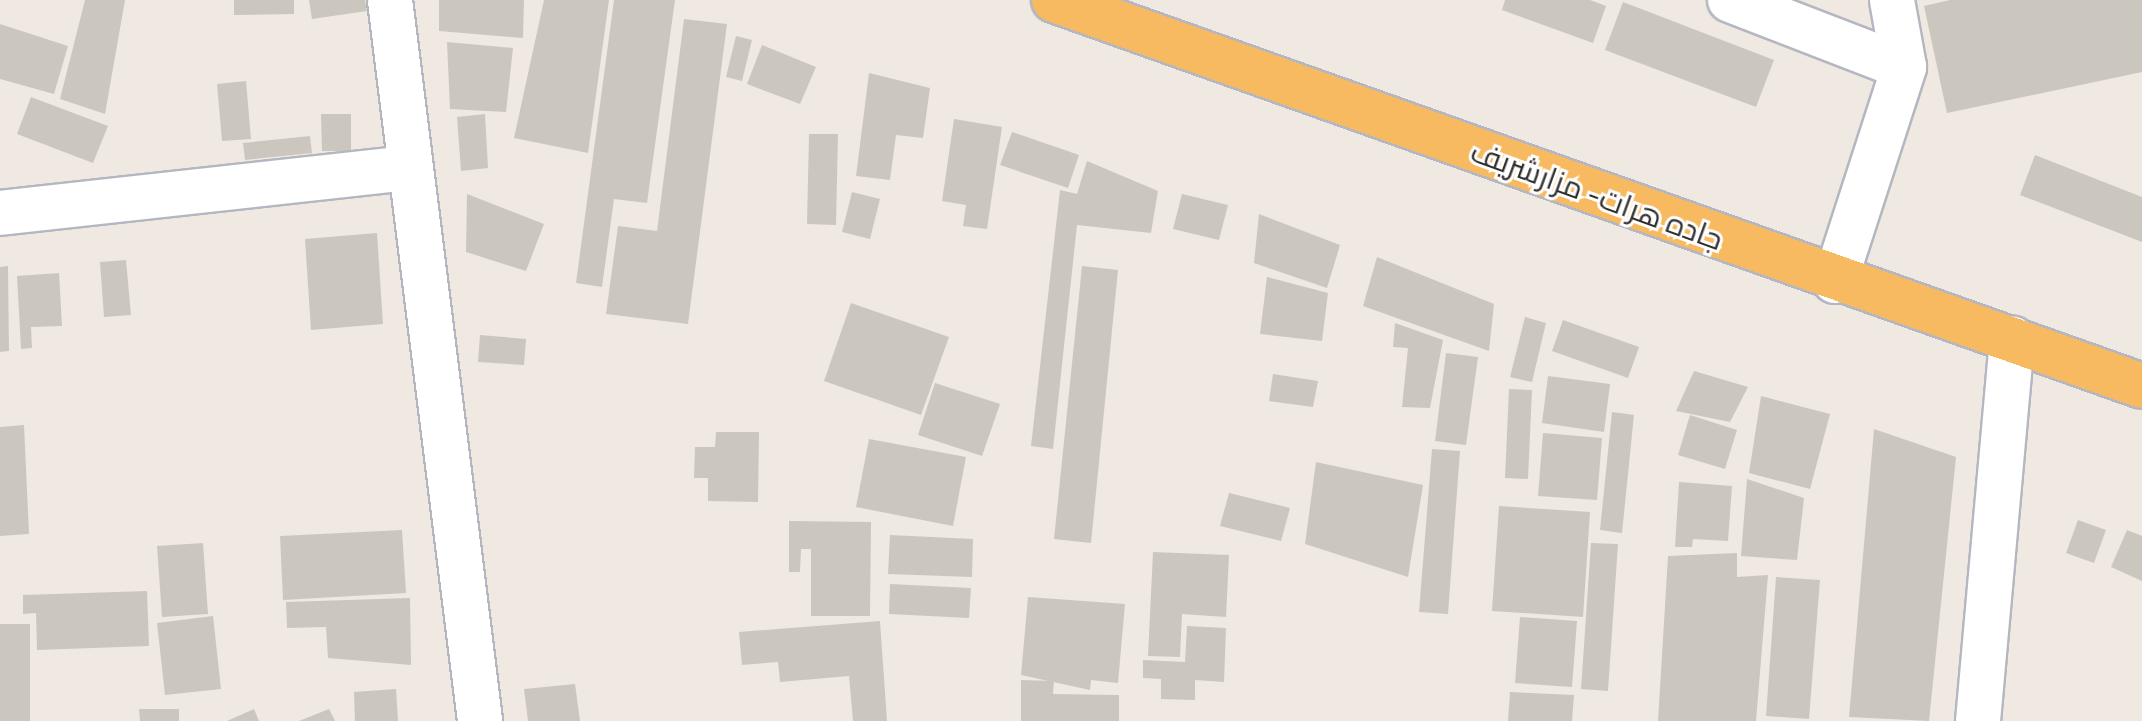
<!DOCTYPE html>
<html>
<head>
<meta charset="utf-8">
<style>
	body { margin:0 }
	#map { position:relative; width:2142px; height:721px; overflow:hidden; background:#efe9e1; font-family:"Titillium Web",Cairo,sans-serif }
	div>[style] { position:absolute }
	.building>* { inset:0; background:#cbc7bf }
	.roads { filter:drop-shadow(2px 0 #b4b7c1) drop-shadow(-2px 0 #b4b7c1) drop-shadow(0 2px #b4b7c1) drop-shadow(0 -2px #b4b7c1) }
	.minor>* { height:44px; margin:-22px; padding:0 22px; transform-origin:22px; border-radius:22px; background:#fff }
	.trunk>* { height:44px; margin:-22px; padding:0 22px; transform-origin:22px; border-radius:22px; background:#f8ba60 }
	span { translate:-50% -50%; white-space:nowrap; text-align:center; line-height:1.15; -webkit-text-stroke:6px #fff; paint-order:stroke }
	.street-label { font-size:30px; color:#2e2e2e }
</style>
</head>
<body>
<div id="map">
	<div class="building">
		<div style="clip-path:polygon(85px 0,125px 0,105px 114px,60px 99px)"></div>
		<div style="clip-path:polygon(234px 0,294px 0,294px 14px,234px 15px)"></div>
		<div style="clip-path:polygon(309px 0,365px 0,367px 11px,312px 19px)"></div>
		<div style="clip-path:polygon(439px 0,524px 0,523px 38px,439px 31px)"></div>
		<div style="clip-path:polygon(544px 0,609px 0,588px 153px,514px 138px)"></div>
		<div style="clip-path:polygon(614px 0,675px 0,647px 203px,614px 199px,602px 287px,576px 283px)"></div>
		<div style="clip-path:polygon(1505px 0,1590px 0,1606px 6px,1593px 43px,1502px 10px)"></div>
		<div style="clip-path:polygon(1950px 0,2142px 0,2142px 72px,1947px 113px,1924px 6px)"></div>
		<div style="clip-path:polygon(1623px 2px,1774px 60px,1756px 107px,1605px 50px)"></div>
		<div style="clip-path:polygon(684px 19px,727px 24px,688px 324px,606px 314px,618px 226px,657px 231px)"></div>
		<div style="clip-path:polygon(0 24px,68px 46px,54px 94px,0 79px)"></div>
		<div style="clip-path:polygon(736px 36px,752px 40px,742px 81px,726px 77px)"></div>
		<div style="clip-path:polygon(447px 42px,513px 48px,506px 112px,450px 109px)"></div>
		<div style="clip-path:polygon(762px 45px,816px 67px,800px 104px,747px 84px)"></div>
		<div style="clip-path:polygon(869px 73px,930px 88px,923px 138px,896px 135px,890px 180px,856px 176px)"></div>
		<div style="clip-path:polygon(246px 81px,251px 139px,222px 141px,217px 84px)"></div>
		<div style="clip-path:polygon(31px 97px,108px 126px,93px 163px,17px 134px)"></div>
		<div style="clip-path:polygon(321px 114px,351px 114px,351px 151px,322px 151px)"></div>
		<div style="clip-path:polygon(485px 114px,488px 168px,461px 171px,457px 117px)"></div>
		<div style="clip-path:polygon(954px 119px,1002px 127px,987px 229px,963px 226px,966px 205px,942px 201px)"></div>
		<div style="clip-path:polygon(1012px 132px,1079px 155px,1068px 188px,1000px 165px)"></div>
		<div style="clip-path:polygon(809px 134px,838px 134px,836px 225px,807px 224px)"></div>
		<div style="clip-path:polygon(310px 136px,312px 153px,245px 160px,243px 143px)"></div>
		<div style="clip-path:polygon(2035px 155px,2142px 197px,2142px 242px,2020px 195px)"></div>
		<div style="clip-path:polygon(1087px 161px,1158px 191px,1151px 233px,1077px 225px,1053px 449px,1031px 446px,1060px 190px,1077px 194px)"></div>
		<div style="clip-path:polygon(852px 192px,880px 199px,870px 239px,842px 232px)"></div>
		<div style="clip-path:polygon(467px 194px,544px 224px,526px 271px,466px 252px)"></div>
		<div style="clip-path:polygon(1182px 194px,1228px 205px,1219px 240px,1173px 229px)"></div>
		<div style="clip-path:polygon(1259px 214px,1340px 245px,1327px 288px,1254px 263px)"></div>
		<div style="clip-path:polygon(377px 233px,383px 324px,311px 330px,305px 239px)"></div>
		<div style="clip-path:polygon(1377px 257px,1494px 304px,1489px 351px,1363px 306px)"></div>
		<div style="clip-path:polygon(126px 260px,131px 315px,104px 317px,100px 262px)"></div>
		<div style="clip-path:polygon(8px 266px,9px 351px,0 352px,0 267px)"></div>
		<div style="clip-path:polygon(1082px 266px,1118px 270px,1091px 543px,1054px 539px)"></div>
		<div style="clip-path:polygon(59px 273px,62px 326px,31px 327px,32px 348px,21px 349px,17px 276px)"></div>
		<div style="clip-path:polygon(1267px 277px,1328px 293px,1322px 341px,1260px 334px)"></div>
		<div style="clip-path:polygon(851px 303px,949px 337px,921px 415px,824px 381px)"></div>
		<div style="clip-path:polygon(1525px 317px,1546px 323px,1532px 382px,1510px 377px)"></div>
		<div style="clip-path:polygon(1563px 320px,1639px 347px,1628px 378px,1552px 351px)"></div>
		<div style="clip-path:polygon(1395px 323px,1443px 340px,1430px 408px,1402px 407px,1408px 348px,1393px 347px)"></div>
		<div style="clip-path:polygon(480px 335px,526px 339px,524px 365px,478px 362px)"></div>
		<div style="clip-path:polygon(1446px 353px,1478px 357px,1466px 445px,1435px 441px)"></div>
		<div style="clip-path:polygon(1694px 371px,1748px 387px,1730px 422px,1676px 411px)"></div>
		<div style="clip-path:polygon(1273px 374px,1318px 381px,1313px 407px,1269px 401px)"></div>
		<div style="clip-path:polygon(1548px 376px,1610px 384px,1604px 432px,1542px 423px)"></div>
		<div style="clip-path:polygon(935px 383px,1000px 404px,982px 456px,918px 435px)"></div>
		<div style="clip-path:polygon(1509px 389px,1532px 390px,1528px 479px,1505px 478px)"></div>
		<div style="clip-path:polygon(1761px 396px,1830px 414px,1810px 489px,1749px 473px)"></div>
		<div style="clip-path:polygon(1612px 412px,1634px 415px,1622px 533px,1600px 530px)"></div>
		<div style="clip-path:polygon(1690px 415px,1737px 430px,1725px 469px,1678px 455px)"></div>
		<div style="clip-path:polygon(24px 425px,29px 534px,0 536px,0 427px)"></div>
		<div style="clip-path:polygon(1874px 429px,1956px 457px,1929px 721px,1849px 717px)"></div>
		<div style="clip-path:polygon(716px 432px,759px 432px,758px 502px,708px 501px,708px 478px,694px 478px,695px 447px,715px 447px)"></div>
		<div style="clip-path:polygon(1543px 433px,1602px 438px,1597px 500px,1538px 496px)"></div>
		<div style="clip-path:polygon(869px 439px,966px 457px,953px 526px,856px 507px)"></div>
		<div style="clip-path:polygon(1432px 449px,1460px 451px,1448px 614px,1419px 612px)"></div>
		<div style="clip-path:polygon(1316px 462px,1423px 485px,1408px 577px,1305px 544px)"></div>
		<div style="clip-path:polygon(1747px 479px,1804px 498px,1797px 560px,1741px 556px)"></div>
		<div style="clip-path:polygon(1679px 482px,1732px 486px,1728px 541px,1693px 539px,1692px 547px,1675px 547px)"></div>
		<div style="clip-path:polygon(1229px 493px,1290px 508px,1281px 541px,1220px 526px)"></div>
		<div style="clip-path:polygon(1499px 506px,1590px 512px,1583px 617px,1492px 611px)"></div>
		<div style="clip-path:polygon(2078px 520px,2106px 530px,2094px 563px,2066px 553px)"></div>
		<div style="clip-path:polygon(789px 521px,871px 522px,870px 616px,811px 616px,811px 549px,801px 549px,800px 572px,789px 572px)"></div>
		<div style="clip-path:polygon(402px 530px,406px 593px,283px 600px,280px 536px)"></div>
		<div style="clip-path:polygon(2127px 530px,2142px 536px,2142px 581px,2111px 567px)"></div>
		<div style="clip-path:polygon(890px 535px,973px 539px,972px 577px,888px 574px)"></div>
		<div style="clip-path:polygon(203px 543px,208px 614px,162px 617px,157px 546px)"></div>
		<div style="clip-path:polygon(1591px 543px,1618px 544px,1608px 691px,1581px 689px)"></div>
		<div style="clip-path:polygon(1153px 552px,1229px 555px,1226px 617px,1182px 614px,1180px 657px,1148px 656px)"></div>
		<div style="clip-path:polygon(1737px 553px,1737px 577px,1768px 575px,1756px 721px,1658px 721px,1668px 556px)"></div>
		<div style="clip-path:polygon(1776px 577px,1820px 580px,1809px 719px,1766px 716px)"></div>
		<div style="clip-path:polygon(890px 584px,971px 588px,969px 618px,889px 614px)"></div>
		<div style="clip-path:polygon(147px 591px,149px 646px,37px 650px,36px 613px,23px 614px,23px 595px)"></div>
		<div style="clip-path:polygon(1028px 597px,1125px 604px,1118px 683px,1091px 680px,1090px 690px,1021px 675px)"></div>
		<div style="clip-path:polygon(410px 598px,411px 665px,328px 658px,326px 627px,287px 628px,286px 602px)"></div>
		<div style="clip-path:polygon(213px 616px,221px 689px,165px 695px,157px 623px)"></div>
		<div style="clip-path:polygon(1520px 617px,1577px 621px,1572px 687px,1515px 683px)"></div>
		<div style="clip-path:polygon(880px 621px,887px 721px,853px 721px,849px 676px,780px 682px,778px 662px,742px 665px,739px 632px)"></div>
		<div style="clip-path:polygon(0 624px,30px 624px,30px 721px,0 721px)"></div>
		<div style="clip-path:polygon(1187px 626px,1226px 628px,1224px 682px,1195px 680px,1195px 700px,1161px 699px,1161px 679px,1143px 678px,1143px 660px,1185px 662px)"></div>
		<div style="clip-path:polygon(1021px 680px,1054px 681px,1053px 694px,1119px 695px,1119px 721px,1021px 721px)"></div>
		<div style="clip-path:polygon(575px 684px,580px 721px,528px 721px,524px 689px)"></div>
		<div style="clip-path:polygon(396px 689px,398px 721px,355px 721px,354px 692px)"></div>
		<div style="clip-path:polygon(1510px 692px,1574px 695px,1572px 721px,1508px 721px)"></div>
		<div style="clip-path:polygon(139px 709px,179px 709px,179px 721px,140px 721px)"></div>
		<div style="clip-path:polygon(254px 709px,259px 721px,227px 721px)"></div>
		<div style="clip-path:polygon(329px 709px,335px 721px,299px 721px)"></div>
	</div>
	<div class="roads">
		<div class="minor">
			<div style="left:390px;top:0;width:727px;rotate:82.88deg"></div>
			<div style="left:1730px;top:0;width:186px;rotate:21.1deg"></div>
			<div style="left:0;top:213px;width:408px;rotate:-6.3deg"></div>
			<div style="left:1835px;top:281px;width:225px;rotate:-72.1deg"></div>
			<div style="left:1904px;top:67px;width:68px;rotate:-100.2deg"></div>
			<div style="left:1978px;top:721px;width:384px;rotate:-84.9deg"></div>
		</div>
		<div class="trunk">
			<div style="left:1054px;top:0;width:1154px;rotate:19.53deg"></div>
		</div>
	</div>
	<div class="street-label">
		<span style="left:1597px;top:195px;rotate:20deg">جاده هرات- مزارشریف</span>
	</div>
</div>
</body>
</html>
